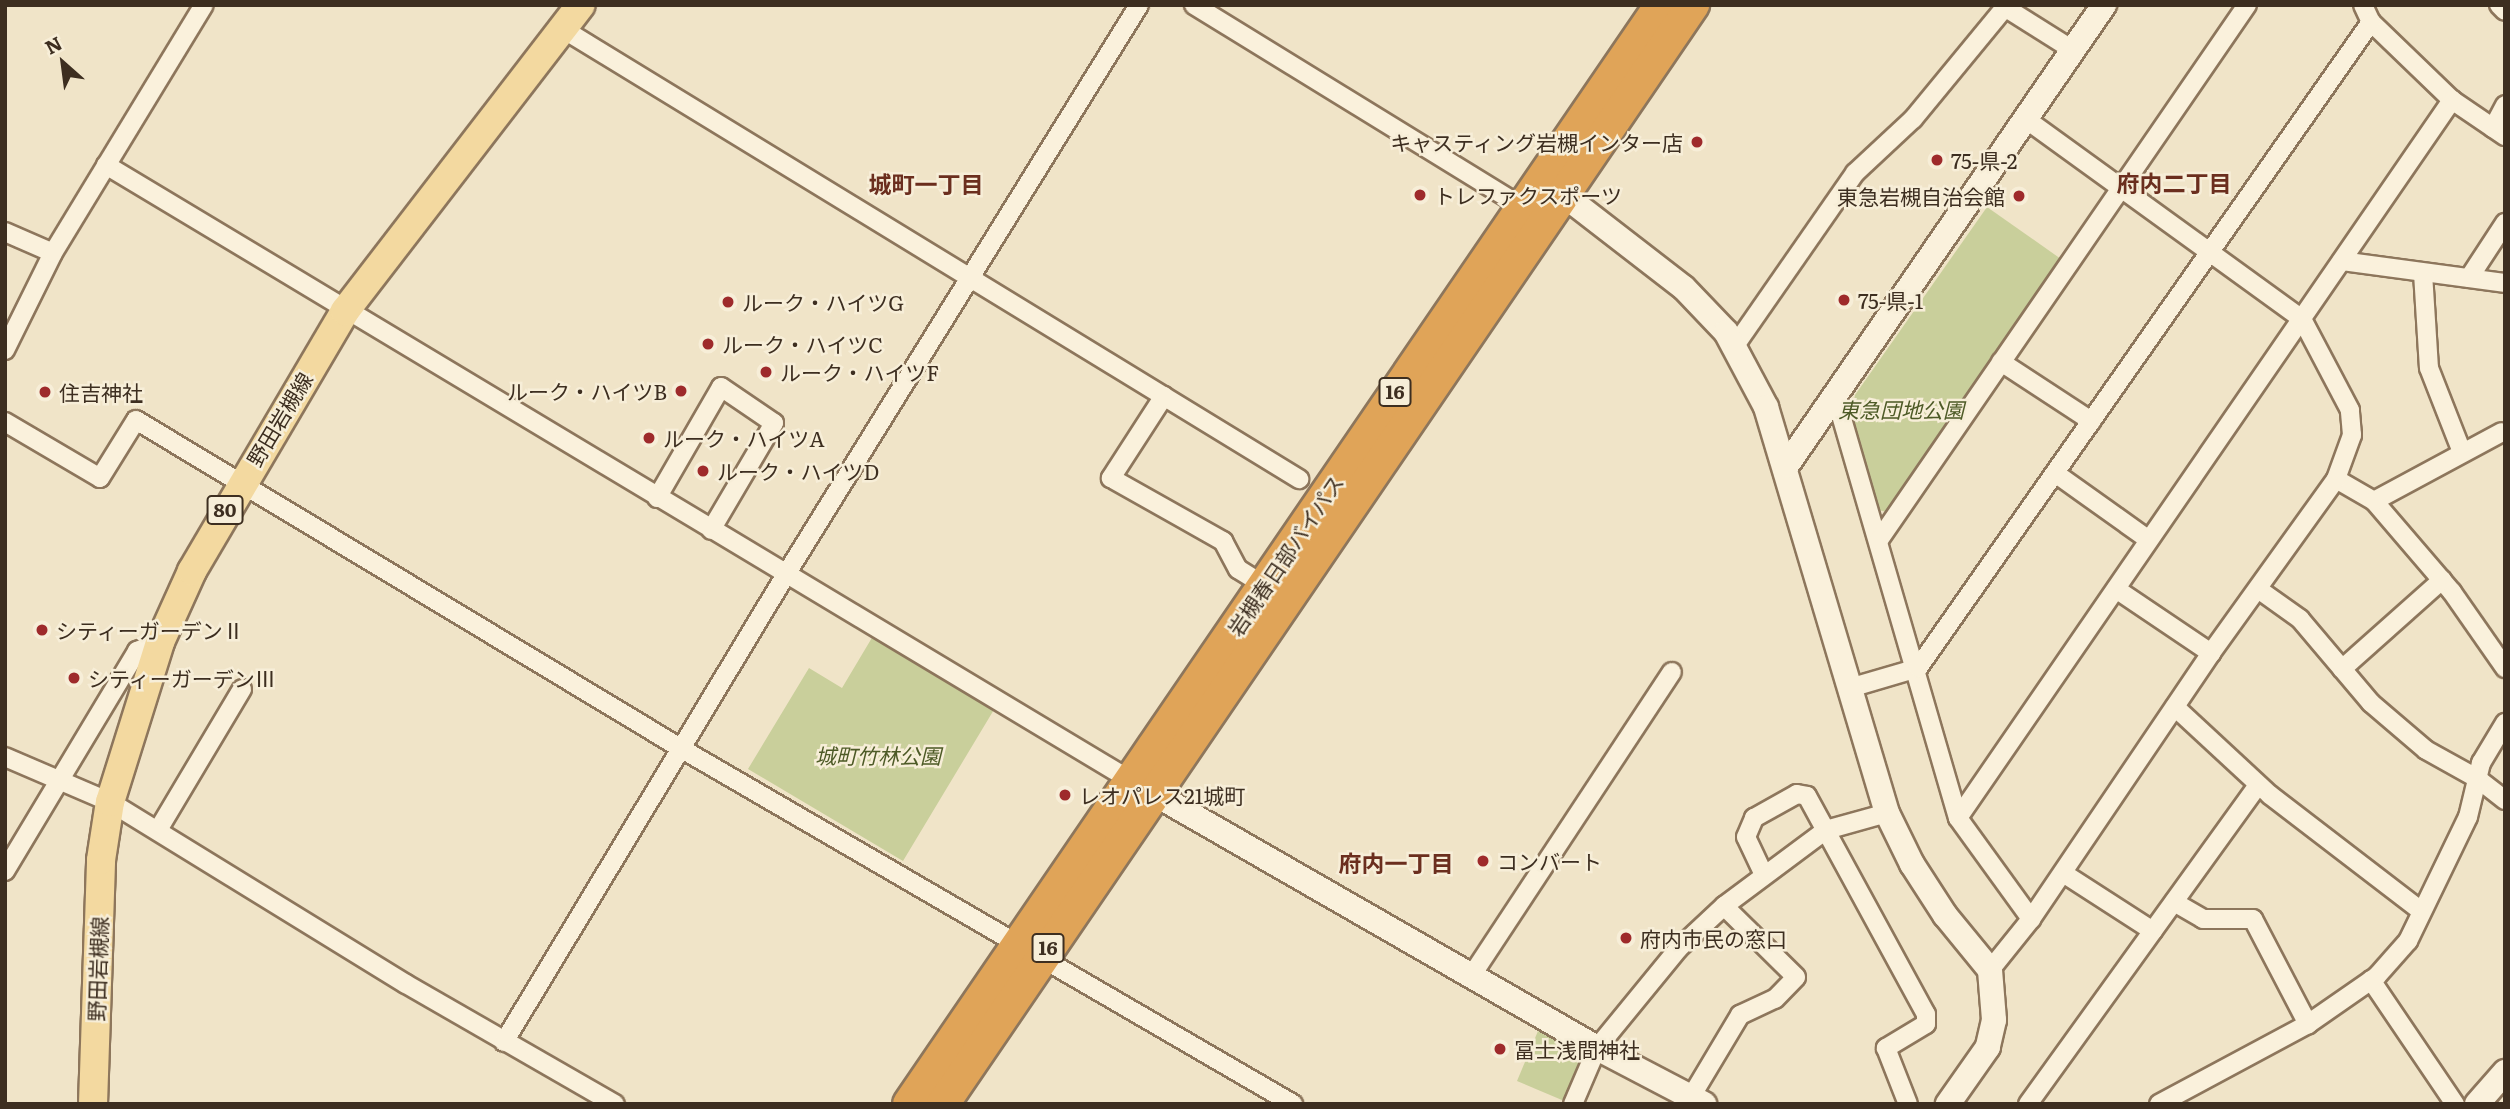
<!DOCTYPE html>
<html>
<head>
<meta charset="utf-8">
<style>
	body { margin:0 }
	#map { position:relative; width:2510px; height:1109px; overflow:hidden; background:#f0e4c8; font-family:Literata,"Noto Sans JP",serif }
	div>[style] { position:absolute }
	.green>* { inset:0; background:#c9cf9b }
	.roads { filter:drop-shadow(2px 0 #8d765c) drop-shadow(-2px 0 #8d765c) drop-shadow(0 2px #8d765c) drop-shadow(0 -2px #8d765c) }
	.street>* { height:18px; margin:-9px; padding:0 9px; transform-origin:9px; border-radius:9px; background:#faf1dc }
	.secondary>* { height:24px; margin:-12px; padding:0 12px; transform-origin:12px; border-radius:12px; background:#faf1dc }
	.primary>* { height:28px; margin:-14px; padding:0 14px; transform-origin:14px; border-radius:14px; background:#f3d9a0 }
	.highway>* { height:32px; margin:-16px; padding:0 16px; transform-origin:16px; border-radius:16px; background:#e0a458 }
	.dots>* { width:19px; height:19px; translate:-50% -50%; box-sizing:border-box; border:4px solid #f7eed8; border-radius:50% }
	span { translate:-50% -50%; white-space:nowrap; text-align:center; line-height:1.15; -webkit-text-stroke:5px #f7eed8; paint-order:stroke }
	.shield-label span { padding:2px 5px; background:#f7eed8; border:2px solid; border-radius:5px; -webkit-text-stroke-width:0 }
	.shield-label { font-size:19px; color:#3d2e20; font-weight:700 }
	.poi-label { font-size:21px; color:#3d2e20 }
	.right { translate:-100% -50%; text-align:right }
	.left { translate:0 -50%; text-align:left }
	.park-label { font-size:21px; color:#4d5a26; font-style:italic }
	.street-label { font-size:21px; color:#3d2e20 }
	.neighbourhood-label { font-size:23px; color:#6b2e1e; font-weight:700 }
	.frame { position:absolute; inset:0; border:7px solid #3d2e20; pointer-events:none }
	.north { position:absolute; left:28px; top:28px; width:70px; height:70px; -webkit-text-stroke:5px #f7eed8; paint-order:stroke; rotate:332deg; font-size:19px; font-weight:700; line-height:28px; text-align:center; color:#3d2e20 }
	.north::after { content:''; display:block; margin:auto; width:24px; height:32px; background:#3d2e20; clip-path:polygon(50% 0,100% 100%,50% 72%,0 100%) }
</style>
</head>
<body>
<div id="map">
	<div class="green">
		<div style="clip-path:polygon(1987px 207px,2061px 259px,1887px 512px,1878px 510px,1851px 416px,1855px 395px)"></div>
		<div style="clip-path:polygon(873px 636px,995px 708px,903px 861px,748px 769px,809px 668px,842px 688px)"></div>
		<div style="clip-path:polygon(1538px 1031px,1588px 1059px,1569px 1103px,1517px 1081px)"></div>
	</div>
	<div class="roads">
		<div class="street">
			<div style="left:1194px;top:5px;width:384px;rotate:31.6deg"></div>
			<div style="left:2363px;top:5px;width:19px;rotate:65deg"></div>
			<div style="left:2371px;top:22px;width:112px;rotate:43.9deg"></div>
			<div style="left:2452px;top:100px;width:64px;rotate:34.2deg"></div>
			<div style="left:2499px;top:5px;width:8px;rotate:45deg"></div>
			<div style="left:2006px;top:8px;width:79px;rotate:32.1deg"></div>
			<div style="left:563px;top:29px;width:863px;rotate:31.44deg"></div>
			<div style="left:2493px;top:128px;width:26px;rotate:-62deg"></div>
			<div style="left:106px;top:165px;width:1197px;rotate:30.98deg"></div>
			<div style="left:5px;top:232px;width:52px;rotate:23.6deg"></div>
			<div style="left:2342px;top:261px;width:164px;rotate:7.7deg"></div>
			<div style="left:2423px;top:273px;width:95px;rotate:86.4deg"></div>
			<div style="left:2429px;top:368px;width:90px;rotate:68.6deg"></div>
			<div style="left:2469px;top:278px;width:66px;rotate:-56.8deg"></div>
			<div style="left:1734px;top:347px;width:212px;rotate:-55.2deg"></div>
			<div style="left:1855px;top:173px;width:79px;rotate:-43deg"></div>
			<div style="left:1913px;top:119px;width:148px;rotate:-50.5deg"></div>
			<div style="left:5px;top:350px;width:108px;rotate:-63.7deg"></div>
			<div style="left:53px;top:253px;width:290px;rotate:-58.7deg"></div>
			<div style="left:2001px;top:362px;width:108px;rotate:33.2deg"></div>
			<div style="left:1164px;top:396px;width:98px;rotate:122.9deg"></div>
			<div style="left:1111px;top:478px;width:129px;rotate:29.4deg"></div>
			<div style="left:1223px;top:541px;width:32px;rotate:62deg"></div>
			<div style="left:1238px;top:569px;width:31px;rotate:32deg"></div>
			<div style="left:1836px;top:398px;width:437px;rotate:73.8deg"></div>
			<div style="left:1958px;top:818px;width:125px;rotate:54.1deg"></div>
			<div style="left:5px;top:422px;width:110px;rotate:30.5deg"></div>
			<div style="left:100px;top:478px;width:68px;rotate:-58.2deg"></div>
			<div style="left:136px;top:420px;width:637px;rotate:31.07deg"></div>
			<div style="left:682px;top:749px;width:707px;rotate:30.16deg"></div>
			<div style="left:2055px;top:473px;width:115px;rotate:35.5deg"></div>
			<div style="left:2336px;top:479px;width:44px;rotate:30.1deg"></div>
			<div style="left:2374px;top:501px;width:120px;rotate:49.4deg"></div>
			<div style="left:2452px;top:592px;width:93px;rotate:55.1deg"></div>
			<div style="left:657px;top:498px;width:128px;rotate:-60deg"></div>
			<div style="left:721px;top:387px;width:64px;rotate:34.2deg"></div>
			<div style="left:774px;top:423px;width:124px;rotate:120.5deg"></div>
			<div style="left:2374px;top:501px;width:145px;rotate:-28.3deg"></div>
			<div style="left:1879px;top:540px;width:649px;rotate:-55.48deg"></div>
			<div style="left:2116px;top:589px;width:115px;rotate:34deg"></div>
			<div style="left:2258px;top:589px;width:52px;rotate:35.5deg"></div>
			<div style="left:2300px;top:619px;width:110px;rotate:49.8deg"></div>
			<div style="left:2371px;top:703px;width:72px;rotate:40.5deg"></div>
			<div style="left:2426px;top:750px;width:60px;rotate:29.1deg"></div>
			<div style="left:2478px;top:779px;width:34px;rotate:38deg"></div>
			<div style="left:2342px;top:669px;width:134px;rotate:-41.7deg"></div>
			<div style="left:1853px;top:687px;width:68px;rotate:-16.3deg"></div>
			<div style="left:1918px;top:668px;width:789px;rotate:-54.96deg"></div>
			<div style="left:2175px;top:707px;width:129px;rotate:42.8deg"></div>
			<div style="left:2270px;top:795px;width:190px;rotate:37.5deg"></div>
			<div style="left:5px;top:757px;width:114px;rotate:23.2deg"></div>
			<div style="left:110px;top:802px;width:347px;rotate:31.6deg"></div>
			<div style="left:406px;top:984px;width:241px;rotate:29.9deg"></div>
			<div style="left:1958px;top:818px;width:872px;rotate:-55.47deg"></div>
			<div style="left:158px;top:830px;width:164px;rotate:-59.2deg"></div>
			<div style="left:5px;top:871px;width:257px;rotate:-59deg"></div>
			<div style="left:137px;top:651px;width:25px;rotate:-21deg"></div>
			<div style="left:2063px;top:873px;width:107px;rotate:32.8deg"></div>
			<div style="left:1764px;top:875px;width:42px;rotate:-115.3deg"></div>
			<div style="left:1746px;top:837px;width:21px;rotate:-67deg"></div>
			<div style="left:1754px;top:818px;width:49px;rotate:-29.2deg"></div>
			<div style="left:1797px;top:794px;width:10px;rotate:11deg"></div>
			<div style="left:1807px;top:796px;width:248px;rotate:61.4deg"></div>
			<div style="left:1926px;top:1014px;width:10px;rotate:90deg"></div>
			<div style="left:1926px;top:1024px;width:47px;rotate:149deg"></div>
			<div style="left:1886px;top:1048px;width:60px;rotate:68.6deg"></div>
			<div style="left:2174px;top:902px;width:34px;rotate:30deg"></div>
			<div style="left:2203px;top:919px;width:50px"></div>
			<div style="left:2253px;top:919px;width:119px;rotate:62.4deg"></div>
			<div style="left:1990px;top:970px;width:65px;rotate:-51.2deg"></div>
			<div style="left:2031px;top:919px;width:321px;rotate:-55.9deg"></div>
			<div style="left:2211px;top:653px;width:214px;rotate:-54.3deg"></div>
			<div style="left:2336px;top:479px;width:47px;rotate:-70deg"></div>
			<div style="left:2352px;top:435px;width:25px;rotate:-95deg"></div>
			<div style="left:2350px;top:410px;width:103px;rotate:-117.8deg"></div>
			<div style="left:2302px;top:319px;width:343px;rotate:-144.1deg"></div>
			<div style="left:1472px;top:975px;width:363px;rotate:-56.6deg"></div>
			<div style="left:2371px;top:980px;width:150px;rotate:55.9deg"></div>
			<div style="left:504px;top:1042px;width:544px;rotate:-58.91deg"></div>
			<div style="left:785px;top:576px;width:672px;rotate:-58.2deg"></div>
			<div style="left:1691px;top:1097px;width:96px;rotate:-59.1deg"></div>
			<div style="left:1740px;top:1015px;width:38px;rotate:-25deg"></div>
			<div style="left:1775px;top:999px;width:30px;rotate:-46deg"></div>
			<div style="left:1796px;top:977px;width:101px;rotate:-135.4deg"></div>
			<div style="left:1573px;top:1104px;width:61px;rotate:-66.8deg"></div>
			<div style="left:1597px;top:1048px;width:128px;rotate:-50.7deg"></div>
			<div style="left:1678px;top:949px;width:63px;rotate:-43.1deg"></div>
			<div style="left:1724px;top:906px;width:127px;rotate:-36.7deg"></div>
			<div style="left:1826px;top:830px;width:63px;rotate:-15.6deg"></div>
			<div style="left:2028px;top:1104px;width:393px;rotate:-54.2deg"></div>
			<div style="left:2159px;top:1104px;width:169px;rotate:-28.2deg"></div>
			<div style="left:2308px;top:1024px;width:84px;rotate:-34.8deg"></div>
			<div style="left:2377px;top:976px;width:47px;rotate:-48.5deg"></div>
			<div style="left:2408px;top:941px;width:138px;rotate:-64.2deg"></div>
			<div style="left:2468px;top:817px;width:56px;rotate:-76.5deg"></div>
			<div style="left:2481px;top:763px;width:47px;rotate:-59deg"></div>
		</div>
		<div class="secondary">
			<div style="left:1565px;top:196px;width:150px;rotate:37.7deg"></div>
			<div style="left:1684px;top:288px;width:61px;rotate:46.3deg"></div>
			<div style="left:1726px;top:332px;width:85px;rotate:61.9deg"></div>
			<div style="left:1766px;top:407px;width:424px;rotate:73.4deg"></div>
			<div style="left:1887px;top:813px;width:57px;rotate:63.9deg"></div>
			<div style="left:1912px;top:864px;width:61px;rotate:57.1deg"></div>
			<div style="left:1945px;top:915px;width:71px;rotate:50.7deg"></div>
			<div style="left:1990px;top:970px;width:50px;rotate:85.4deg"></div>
			<div style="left:1994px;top:1020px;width:28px;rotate:103deg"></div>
			<div style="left:1988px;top:1047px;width:70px;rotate:125.1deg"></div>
			<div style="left:1787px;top:465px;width:559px;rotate:-55.43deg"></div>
			<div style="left:1141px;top:786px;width:526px;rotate:29.88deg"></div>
			<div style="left:1597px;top:1048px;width:121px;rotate:27.6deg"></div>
			<div style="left:2477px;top:1104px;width:43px;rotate:-48.8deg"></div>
		</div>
		<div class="primary">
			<div style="left:93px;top:1104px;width:244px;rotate:-88.1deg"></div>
			<div style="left:101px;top:860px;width:59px;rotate:-81.2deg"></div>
			<div style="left:110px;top:802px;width:168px;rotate:-72.6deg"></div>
			<div style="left:160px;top:642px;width:78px;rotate:-65.7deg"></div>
			<div style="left:192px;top:571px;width:302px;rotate:-59.5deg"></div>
			<div style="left:345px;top:311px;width:386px;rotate:-52.4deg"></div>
		</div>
		<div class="highway">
			<div style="left:909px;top:1104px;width:1332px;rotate:-55.62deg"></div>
			<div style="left:943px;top:1104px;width:1331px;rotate:-55.69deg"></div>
		</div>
	</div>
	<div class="dots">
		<div style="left:1697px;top:142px;background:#9e2a2b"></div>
		<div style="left:1937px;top:160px;background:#9e2a2b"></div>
		<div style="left:1420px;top:195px;background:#9e2a2b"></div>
		<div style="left:2019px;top:196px;background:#9e2a2b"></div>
		<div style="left:1844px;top:300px;background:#9e2a2b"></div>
		<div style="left:728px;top:302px;background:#9e2a2b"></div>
		<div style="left:708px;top:344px;background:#9e2a2b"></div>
		<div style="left:766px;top:372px;background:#9e2a2b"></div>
		<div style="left:681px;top:391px;background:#9e2a2b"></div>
		<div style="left:45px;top:392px;background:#9e2a2b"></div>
		<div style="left:649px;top:438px;background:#9e2a2b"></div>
		<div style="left:703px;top:471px;background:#9e2a2b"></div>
		<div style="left:42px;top:630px;background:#9e2a2b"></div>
		<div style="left:74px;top:678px;background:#9e2a2b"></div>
		<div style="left:1065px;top:795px;background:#9e2a2b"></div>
		<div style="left:1483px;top:861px;background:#9e2a2b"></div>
		<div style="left:1626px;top:938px;background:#9e2a2b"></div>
		<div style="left:1500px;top:1049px;background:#9e2a2b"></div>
	</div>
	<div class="shield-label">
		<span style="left:1395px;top:392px">16</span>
		<span style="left:225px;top:510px">80</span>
		<span style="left:1048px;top:948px">16</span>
	</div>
	<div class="poi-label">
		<span class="right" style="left:1683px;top:142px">キャスティング岩槻インター店</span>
		<span class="left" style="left:1951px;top:160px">75-県-2</span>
		<span class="left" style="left:1434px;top:195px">トレファクスポーツ</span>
		<span class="right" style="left:2005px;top:196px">東急岩槻自治会館</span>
		<span class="left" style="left:1858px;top:300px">75-県-1</span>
		<span class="left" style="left:742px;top:302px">ルーク・ハイツG</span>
		<span class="left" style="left:722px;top:344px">ルーク・ハイツC</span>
		<span class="left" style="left:780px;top:372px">ルーク・ハイツF</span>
		<span class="right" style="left:667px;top:391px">ルーク・ハイツB</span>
		<span class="left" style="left:59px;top:392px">住吉神社</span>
		<span class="left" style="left:663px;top:438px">ルーク・ハイツA</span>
		<span class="left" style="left:717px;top:471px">ルーク・ハイツD</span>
		<span class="left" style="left:56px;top:630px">シティーガーデンⅡ</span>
		<span class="left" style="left:88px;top:678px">シティーガーデンⅢ</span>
		<span class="left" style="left:1079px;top:795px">レオパレス21城町</span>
		<span class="left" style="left:1497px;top:861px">コンバート</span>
		<span class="left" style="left:1640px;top:938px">府内市民の窓口</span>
		<span class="left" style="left:1514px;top:1049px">冨士浅間神社</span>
	</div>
	<div class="park-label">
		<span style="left:1901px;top:409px">東急団地公園</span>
		<span style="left:878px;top:755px">城町竹林公園</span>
	</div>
	<div class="street-label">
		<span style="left:279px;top:419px;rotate:-59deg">野田岩槻線</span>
		<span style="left:1285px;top:555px;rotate:-56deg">岩槻春日部バイパス</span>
		<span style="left:97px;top:969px;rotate:-88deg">野田岩槻線</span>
	</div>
	<div class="neighbourhood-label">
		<span style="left:2174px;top:182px">府内二丁目</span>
		<span style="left:926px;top:183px">城町一丁目</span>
		<span style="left:1396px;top:862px">府内一丁目</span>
	</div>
	<div class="frame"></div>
	<div class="north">N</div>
</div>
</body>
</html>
